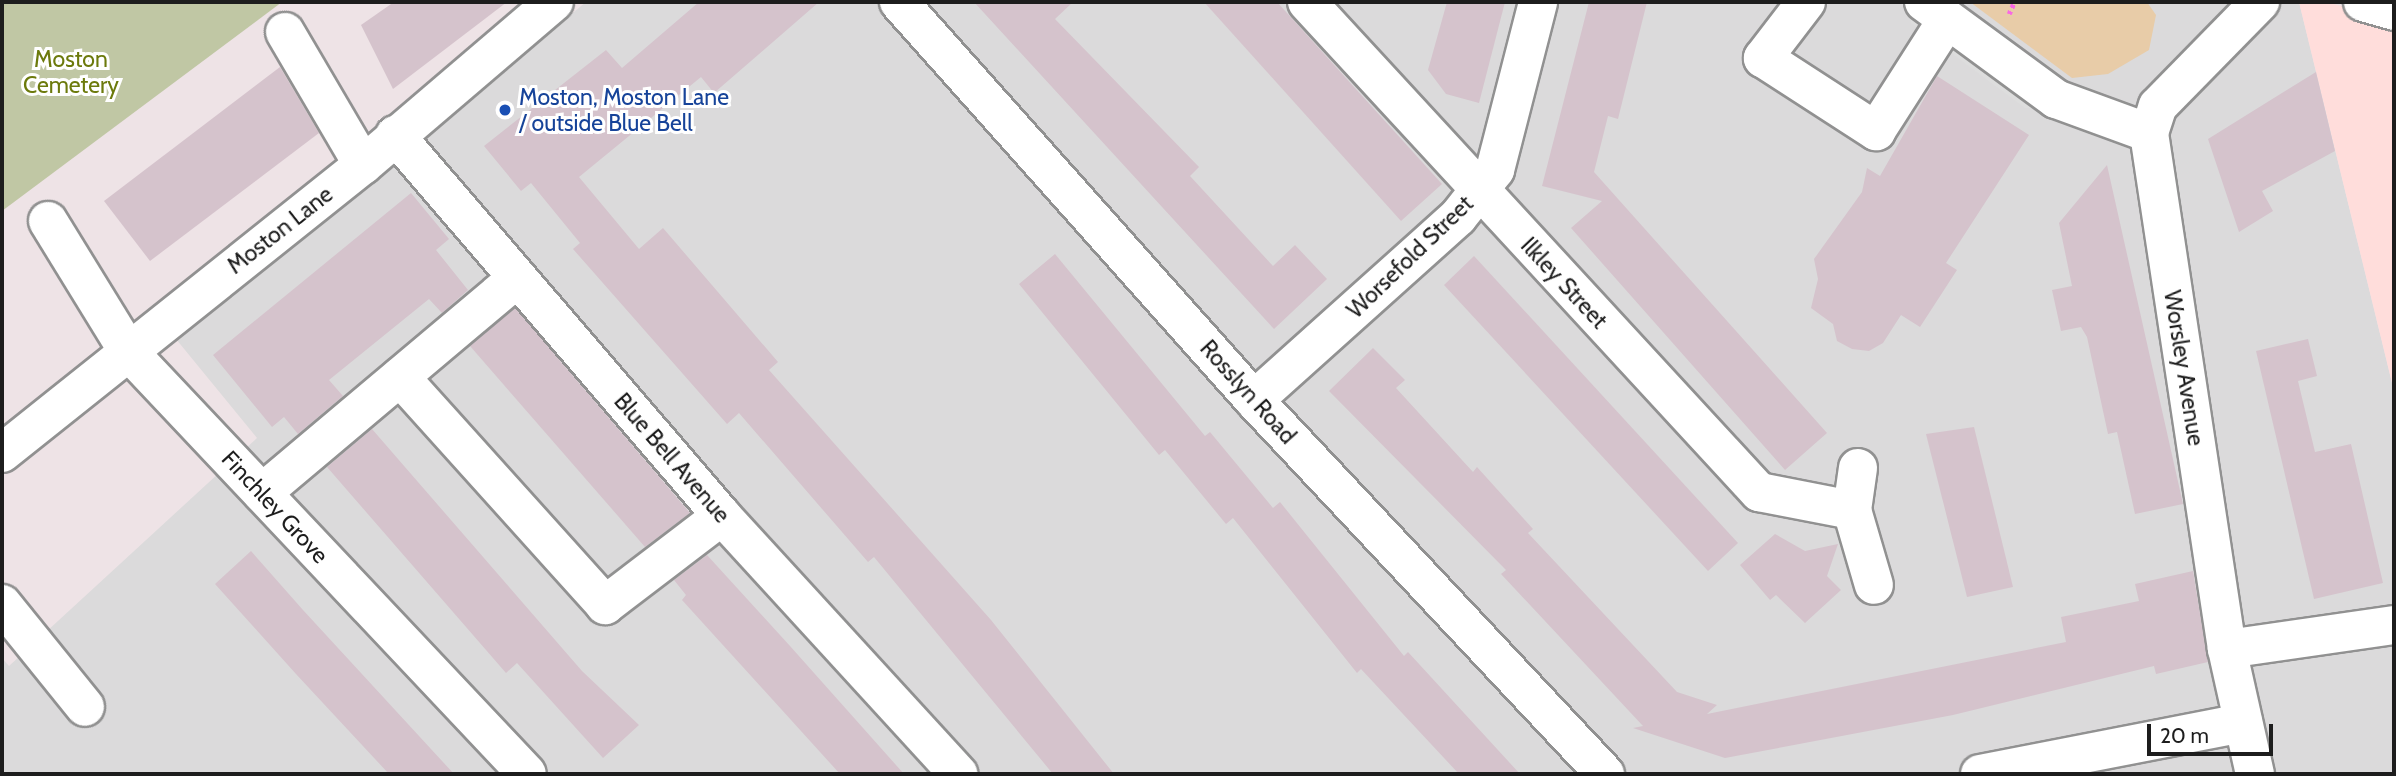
<!DOCTYPE html>
<html>
<head>
<meta charset="utf-8">
<style>
	body { margin:0 }
	#map { position:relative; width:2396px; height:776px; overflow:hidden; background:#eee3e6; font-family:Cabin,sans-serif }
	div>[style] { position:absolute }
	.residential>* { inset:0; background:#dbdadb }
	.education>* { inset:0; background:#ffdddb }
	.grass>* { inset:0; background:#e8cca8 }
	.cemetery>* { inset:0; background:#c0c7a4 }
	.parking>* { inset:0; background:#ddd }
	.building>* { inset:0; background:#d5c3cc }
	.path>* { height:4.5px; margin-top:-2.25px; transform-origin:0; background:repeating-linear-gradient(90deg,#f969e3 0 3.5px,transparent 0 7px) }
	.roads { filter:drop-shadow(2px 0 #919191) drop-shadow(-2px 0 #919191) drop-shadow(0 2px #919191) drop-shadow(0 -2px #919191) }
	.minor>* { height:38px; margin:-19px; padding:0 19px; transform-origin:19px; border-radius:19px; background:#fff }
	.dots>* { width:19px; height:19px; translate:-50% -50%; box-sizing:border-box; border:4px solid #fff; border-radius:50% }
	span { translate:-50% -50%; white-space:nowrap; text-align:center; line-height:1.15; -webkit-text-stroke:6px #fff; paint-order:stroke }
	.park-label { font-size:23px; color:#6c7a0c }
	.transit-label { font-size:23px; color:#164399 }
	.left { translate:0 -50%; text-align:left }
	.street-label { font-size:23px; color:#1d1d1d }
	.frame { position:absolute; inset:0; border:4px solid #1d1d1d; pointer-events:none }
	.scale { position:absolute; left:2147px; top:724px; width:126px; height:32px; box-sizing:border-box; border:4px solid #1d1d1d; border-top:0; padding-left:9px; font-size:21px; line-height:24px; white-space:nowrap; color:#1d1d1d; -webkit-text-stroke:5px #fff; paint-order:stroke }
</style>
</head>
<body>
<div id="map">
	<div class="residential">
		<div style="clip-path:polygon(586px 2px,2299px 2px,2394px 391px,2394px 774px,2px 774px,2px 658px,9px 666px,257px 438px,176px 339px)"></div>
	</div>
	<div class="education">
		<div style="clip-path:polygon(2299px 2px,2326px 2px,2394px 20px,2394px 391px)"></div>
	</div>
	<div class="grass">
		<div style="clip-path:polygon(1970px 2px,2147px 2px,2156px 15px,2149px 50px,2108px 74px,2072px 78px)"></div>
	</div>
	<div class="cemetery">
		<div style="clip-path:polygon(2px 2px,282px 2px,2px 211px)"></div>
	</div>
	<div class="parking">
		<div style="clip-path:polygon(1908px 2px,2050px 107px,2025px 108px,1911px 23px)"></div>
	</div>
	<div class="building">
		<div style="clip-path:polygon(394px 2px,507px 2px,393px 89px,361px 25px)"></div>
		<div style="clip-path:polygon(699px 2px,819px 2px,714px 93px,701px 77px,579px 177px,639px 249px,663px 228px,778px 362px,769px 370px,991px 620px,1114px 774px,1053px 774px,874px 557px,868px 562px,739px 413px,727px 424px,573px 249px,580px 243px,531px 183px,521px 191px,484px 146px,606px 50px,622px 68px)"></div>
		<div style="clip-path:polygon(974px 2px,1073px 2px,1055px 19px,1199px 167px,1190px 176px,1273px 266px,1295px 245px,1327px 279px,1274px 329px)"></div>
		<div style="clip-path:polygon(1204px 2px,1277px 2px,1442px 184px,1401px 221px)"></div>
		<div style="clip-path:polygon(1447px 2px,1505px 2px,1479px 103px,1446px 94px,1428px 70px)"></div>
		<div style="clip-path:polygon(1589px 2px,1647px 2px,1618px 119px,1608px 116px,1594px 172px,1827px 433px,1785px 470px,1571px 228px,1602px 201px,1542px 186px)"></div>
		<div style="clip-path:polygon(280px 67px,319px 133px,150px 261px,104px 201px)"></div>
		<div style="clip-path:polygon(2316px 72px,2335px 151px,2262px 191px,2273px 211px,2239px 232px,2208px 139px)"></div>
		<div style="clip-path:polygon(1937px 76px,2029px 135px,1946px 263px,1957px 270px,1920px 327px,1901px 315px,1883px 343px,1869px 351px,1852px 349px,1837px 341px,1833px 324px,1811px 308px,1818px 279px,1814px 259px,1862px 192px,1867px 168px,1880px 176px)"></div>
		<div style="clip-path:polygon(2107px 165px,2183px 504px,2135px 514px,2117px 432px,2108px 434px,2087px 337px,2081px 327px,2061px 331px,2052px 290px,2072px 286px,2059px 223px)"></div>
		<div style="clip-path:polygon(411px 193px,449px 239px,436px 250px,468px 290px,442px 313px,429px 299px,329px 380px,343px 396px,298px 434px,284px 417px,272px 427px,213px 355px)"></div>
		<div style="clip-path:polygon(1055px 254px,1205px 436px,1210px 432px,1273px 508px,1280px 502px,1404px 656px,1408px 652px,1520px 774px,1459px 774px,1361px 669px,1357px 673px,1233px 518px,1226px 524px,1165px 450px,1159px 455px,1019px 284px)"></div>
		<div style="clip-path:polygon(1474px 256px,1738px 543px,1708px 571px,1444px 285px)"></div>
		<div style="clip-path:polygon(515px 308px,690px 513px,645px 547px,470px 346px)"></div>
		<div style="clip-path:polygon(2308px 339px,2317px 376px,2298px 381px,2315px 452px,2351px 444px,2383px 583px,2314px 599px,2256px 351px)"></div>
		<div style="clip-path:polygon(1373px 348px,1405px 380px,1396px 388px,1473px 472px,1477px 467px,1533px 529px,1528px 533px,1677px 692px,1717px 705px,1707px 714px,2066px 642px,2061px 617px,2139px 601px,2135px 584px,2193px 571px,2208px 662px,2156px 674px,2154px 666px,1953px 715px,1725px 758px,1633px 728px,1643px 726px,1501px 574px,1506px 570px,1329px 391px)"></div>
		<div style="clip-path:polygon(1974px 427px,2013px 587px,1967px 597px,1926px 434px)"></div>
		<div style="clip-path:polygon(372px 429px,582px 671px,639px 725px,603px 758px,517px 663px,506px 673px,327px 467px)"></div>
		<div style="clip-path:polygon(1775px 534px,1805px 551px,1838px 544px,1827px 576px,1841px 590px,1805px 623px,1776px 595px,1770px 600px,1740px 565px)"></div>
		<div style="clip-path:polygon(251px 551px,303px 610px,454px 774px,389px 774px,296px 674px,215px 584px)"></div>
		<div style="clip-path:polygon(707px 555px,790px 646px,904px 774px,840px 774px,682px 600px,686px 595px,674px 580px)"></div>
	</div>
	<div class="path">
		<div style="left:2009px;top:14px;width:13px;rotate:-67deg"></div>
	</div>
	<div class="roads">
		<div class="minor">
			<div style="left:899px;top:2px;width:533px;rotate:48.27deg"></div>
			<div style="left:1254px;top:400px;width:513px;rotate:46.82deg"></div>
			<div style="left:1307px;top:2px;width:667px;rotate:47.31deg"></div>
			<div style="left:1759px;top:492px;width:95px;rotate:11deg"></div>
			<div style="left:1806px;top:2px;width:71px;rotate:127.5deg"></div>
			<div style="left:1763px;top:58px;width:135px;rotate:32.9deg"></div>
			<div style="left:1876px;top:131px;width:132px;rotate:-57.4deg"></div>
			<div style="left:1924px;top:2px;width:164px;rotate:36.3deg"></div>
			<div style="left:2056px;top:99px;width:99px;rotate:20.1deg"></div>
			<div style="left:2363px;top:2px;width:32px;rotate:16deg"></div>
			<div style="left:285px;top:32px;width:154px;rotate:59.6deg"></div>
			<div style="left:395px;top:135px;width:502px;rotate:49.36deg"></div>
			<div style="left:722px;top:516px;width:350px;rotate:47.5deg"></div>
			<div style="left:48px;top:221px;width:153px;rotate:58.4deg"></div>
			<div style="left:128px;top:351px;width:581px;rotate:46.67deg"></div>
			<div style="left:400px;top:377px;width:307px;rotate:48deg"></div>
			<div style="left:605px;top:605px;width:147px;rotate:-37.3deg"></div>
			<div style="left:1254px;top:400px;width:274px;rotate:-41.9deg"></div>
			<div style="left:1458px;top:217px;width:60px;rotate:-51.8deg"></div>
			<div style="left:1495px;top:170px;width:173px;rotate:-75.6deg"></div>
			<div style="left:2px;top:453px;width:462px;rotate:-38.6deg"></div>
			<div style="left:363px;top:165px;width:251px;rotate:-40.5deg"></div>
			<div style="left:1858px;top:468px;width:42px;rotate:98.1deg"></div>
			<div style="left:1852px;top:510px;width:78px;rotate:73.7deg"></div>
			<div style="left:262px;top:493px;width:334px;rotate:-40.1deg"></div>
			<div style="left:2px;top:604px;width:132px;rotate:51.1deg"></div>
			<div style="left:2227px;top:649px;width:169px;rotate:-8.2deg"></div>
			<div style="left:1980px;top:774px;width:268px;rotate:-11deg"></div>
			<div style="left:2255px;top:774px;width:128px;rotate:-102.6deg"></div>
			<div style="left:2227px;top:649px;width:522px;rotate:-98.6deg"></div>
			<div style="left:2149px;top:133px;width:28px;rotate:-72deg"></div>
			<div style="left:2158px;top:106px;width:146px;rotate:-45.6deg"></div>
		</div>
	</div>
	<div class="dots">
		<div style="left:505px;top:110px;background:#1a4fb4"></div>
	</div>
	<div class="park-label">
		<span style="left:71px;top:72px">Moston<br>Cemetery</span>
	</div>
	<div class="transit-label">
		<span class="left" style="left:519px;top:110px">Moston, Moston Lane<br>/ outside Blue Bell</span>
	</div>
	<div class="street-label">
		<span style="left:280px;top:230px;rotate:-38deg">Moston Lane</span>
		<span style="left:1410px;top:257px;rotate:-44deg">Worsefold Street</span>
		<span style="left:1564px;top:283px;rotate:47deg">Ilkley Street</span>
		<span style="left:2184px;top:368px;rotate:81deg">Worsley Avenue</span>
		<span style="left:1248px;top:392px;rotate:48deg">Rosslyn Road</span>
		<span style="left:672px;top:458px;rotate:49deg">Blue Bell Avenue</span>
		<span style="left:275px;top:507px;rotate:47deg">Finchley Grove</span>
	</div>
	<div class="frame"></div>
	<div class="scale">20 m</div>
</div>
</body>
</html>
